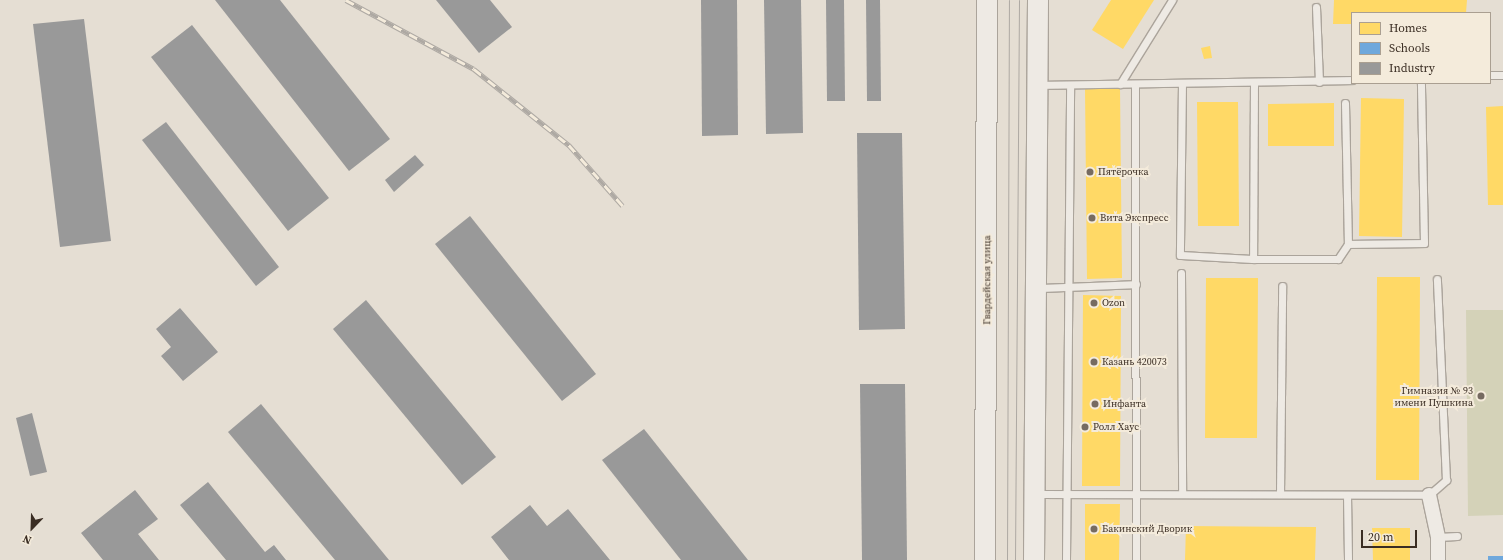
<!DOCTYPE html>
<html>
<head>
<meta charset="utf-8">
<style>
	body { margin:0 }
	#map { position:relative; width:1503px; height:560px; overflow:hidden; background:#e5ded3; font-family:"Source Serif 4",serif }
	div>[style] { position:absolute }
	.green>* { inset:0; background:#d4d2b8 }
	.homes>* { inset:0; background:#ffd966 }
	.schools>* { inset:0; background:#6fa8dc }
	.industry>* { inset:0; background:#999 }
	.roads { filter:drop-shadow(1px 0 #aba49b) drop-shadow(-1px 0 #aba49b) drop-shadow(0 1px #aba49b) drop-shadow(0 -1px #aba49b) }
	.service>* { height:7px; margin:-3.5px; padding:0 3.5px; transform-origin:3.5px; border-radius:3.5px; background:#eeeae4 }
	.minor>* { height:14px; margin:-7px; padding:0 7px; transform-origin:7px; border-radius:7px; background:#eeeae4 }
	.secondary>* { height:20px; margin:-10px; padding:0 10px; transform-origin:10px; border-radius:10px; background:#eeeae4 }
	.tram>* { height:1px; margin:-0.5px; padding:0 0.5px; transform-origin:0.5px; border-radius:0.5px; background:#aea9a3 }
	.rail>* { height:4.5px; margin-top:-2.25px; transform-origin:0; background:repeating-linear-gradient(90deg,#f4ebdb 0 9px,#aea9a3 0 18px); box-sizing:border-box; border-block:1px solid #aea9a3 }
	.dots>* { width:11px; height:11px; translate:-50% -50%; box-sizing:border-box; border:2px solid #f4ebdb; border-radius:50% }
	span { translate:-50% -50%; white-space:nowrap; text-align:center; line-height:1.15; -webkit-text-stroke:4px #f4ebdb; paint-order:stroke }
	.poi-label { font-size:10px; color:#3a2d23 }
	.left { translate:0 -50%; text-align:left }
	.right { translate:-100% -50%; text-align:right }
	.street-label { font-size:10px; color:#3a2d23 }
	.legend { position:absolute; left:1351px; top:12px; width:140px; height:72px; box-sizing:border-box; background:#f4ebdb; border:1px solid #aa9f91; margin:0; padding:5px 7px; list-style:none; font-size:12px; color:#3a2d23 }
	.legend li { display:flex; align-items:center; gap:8px; height:20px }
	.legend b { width:20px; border:1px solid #aa9f91 }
	.north { position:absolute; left:12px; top:508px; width:40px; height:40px; -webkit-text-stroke:3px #f4ebdb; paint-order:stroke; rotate:203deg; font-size:11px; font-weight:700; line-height:16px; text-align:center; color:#3a2d23 }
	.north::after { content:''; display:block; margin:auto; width:14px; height:18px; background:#3a2d23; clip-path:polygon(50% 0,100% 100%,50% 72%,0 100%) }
	.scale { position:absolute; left:1361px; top:530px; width:56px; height:18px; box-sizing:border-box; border:2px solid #3a2d23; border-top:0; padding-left:5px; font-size:12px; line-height:14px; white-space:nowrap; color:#3a2d23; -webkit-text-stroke:3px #f4ebdb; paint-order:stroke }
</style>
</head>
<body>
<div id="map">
	<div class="green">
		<div style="clip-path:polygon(1466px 310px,1503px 310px,1503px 515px,1468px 516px)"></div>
	</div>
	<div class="homes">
		<div style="clip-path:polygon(1111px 0,1154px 0,1123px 49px,1092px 30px)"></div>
		<div style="clip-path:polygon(1334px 0,1467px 0,1466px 13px,1352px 13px,1352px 24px,1333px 24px)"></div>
		<div style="clip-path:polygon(1210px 46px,1212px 58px,1204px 59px,1201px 48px)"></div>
		<div style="clip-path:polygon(1085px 89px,1120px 89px,1122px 278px,1087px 279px)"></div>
		<div style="clip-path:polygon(1361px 98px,1404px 99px,1402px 237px,1359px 236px)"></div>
		<div style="clip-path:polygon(1197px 102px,1238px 102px,1239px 226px,1198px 226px)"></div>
		<div style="clip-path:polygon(1334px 103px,1334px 146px,1268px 146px,1268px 104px)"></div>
		<div style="clip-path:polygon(1503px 106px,1503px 205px,1488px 205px,1486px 107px)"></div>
		<div style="clip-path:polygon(1377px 277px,1420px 277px,1419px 480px,1376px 480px)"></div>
		<div style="clip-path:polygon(1206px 278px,1258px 278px,1257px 438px,1205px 438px)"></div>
		<div style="clip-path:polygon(1083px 295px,1121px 296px,1120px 486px,1082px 486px)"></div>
		<div style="clip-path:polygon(1085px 504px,1120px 504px,1119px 560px,1085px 560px)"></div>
		<div style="clip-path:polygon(1186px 526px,1316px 527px,1315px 560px,1185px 560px)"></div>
		<div style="clip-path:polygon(1372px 528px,1410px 528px,1410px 560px,1373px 560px)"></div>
	</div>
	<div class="schools">
		<div style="clip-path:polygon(1488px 556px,1503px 556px,1503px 560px,1488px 560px)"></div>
	</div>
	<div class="industry">
		<div style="clip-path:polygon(215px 0,280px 0,390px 139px,349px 171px)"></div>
		<div style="clip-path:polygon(436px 0,490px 0,512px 27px,479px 53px)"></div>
		<div style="clip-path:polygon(701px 0,737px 0,738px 135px,702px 136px)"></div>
		<div style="clip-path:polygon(764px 0,801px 0,803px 133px,766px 134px)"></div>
		<div style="clip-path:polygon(826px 0,844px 0,845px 101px,827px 101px)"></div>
		<div style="clip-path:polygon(866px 0,880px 0,881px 101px,867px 101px)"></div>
		<div style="clip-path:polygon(84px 19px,111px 241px,60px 247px,33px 24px)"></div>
		<div style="clip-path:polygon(192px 25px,329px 198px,288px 231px,151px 57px)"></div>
		<div style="clip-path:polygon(166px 122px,279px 267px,256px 286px,142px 140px)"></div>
		<div style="clip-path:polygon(857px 133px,902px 133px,905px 329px,859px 330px)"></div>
		<div style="clip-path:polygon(415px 155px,424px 165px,394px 192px,385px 180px)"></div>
		<div style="clip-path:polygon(470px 216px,596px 374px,562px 401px,435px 244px)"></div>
		<div style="clip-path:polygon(366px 300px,496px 457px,462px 485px,333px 329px)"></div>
		<div style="clip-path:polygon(180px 308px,218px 352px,183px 381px,161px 356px,171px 347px,156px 329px)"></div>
		<div style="clip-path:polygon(860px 384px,905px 384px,907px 560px,862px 560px)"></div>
		<div style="clip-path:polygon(261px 404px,389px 560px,335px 560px,228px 432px)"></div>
		<div style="clip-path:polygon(32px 413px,47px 472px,30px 476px,16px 418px)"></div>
		<div style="clip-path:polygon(644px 429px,748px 560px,681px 560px,602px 460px)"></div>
		<div style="clip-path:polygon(208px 482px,265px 552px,274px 545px,286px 560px,226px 560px,180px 505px)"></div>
		<div style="clip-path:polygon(135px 490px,158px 519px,138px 534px,159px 560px,103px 560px,81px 533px)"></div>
		<div style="clip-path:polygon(530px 505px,547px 526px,568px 509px,610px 560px,509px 560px,491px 537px)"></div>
	</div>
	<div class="roads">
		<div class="service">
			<div style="left:1316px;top:7px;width:75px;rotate:87.7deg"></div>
			<div style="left:1490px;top:75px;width:13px"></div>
			<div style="left:1182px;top:83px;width:172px;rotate:90.7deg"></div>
			<div style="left:1180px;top:255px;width:73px;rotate:3.1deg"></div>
			<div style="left:1254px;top:83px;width:176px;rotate:90.3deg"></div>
			<div style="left:1253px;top:259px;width:85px"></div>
			<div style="left:1338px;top:259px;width:18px;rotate:-56deg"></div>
			<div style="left:1120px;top:84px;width:99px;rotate:-58.2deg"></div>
			<div style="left:1135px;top:84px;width:476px;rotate:89.9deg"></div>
			<div style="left:1038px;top:85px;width:314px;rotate:-0.9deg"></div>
			<div style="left:1345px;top:103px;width:141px;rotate:88.8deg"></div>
			<div style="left:1348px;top:244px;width:76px;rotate:-0.8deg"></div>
			<div style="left:1424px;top:243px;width:160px;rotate:-91.1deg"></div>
			<div style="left:1181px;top:273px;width:221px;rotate:89.7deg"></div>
			<div style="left:1038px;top:288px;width:98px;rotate:-2.3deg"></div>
			<div style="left:1035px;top:494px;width:394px;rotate:0.1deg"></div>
			<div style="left:1429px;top:495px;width:23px;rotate:-41deg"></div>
			<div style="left:1446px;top:480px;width:201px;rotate:-92.6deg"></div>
			<div style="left:1280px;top:494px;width:208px;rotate:-89.4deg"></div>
			<div style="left:1347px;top:495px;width:65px;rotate:89.1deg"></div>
			<div style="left:1438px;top:537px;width:19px;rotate:-3deg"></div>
			<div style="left:1066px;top:560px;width:475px;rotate:-89.5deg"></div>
		</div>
		<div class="minor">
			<div style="left:1429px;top:495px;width:43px;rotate:77.9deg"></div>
			<div style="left:1438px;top:537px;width:23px;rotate:90deg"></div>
		</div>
		<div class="secondary">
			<div style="left:985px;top:560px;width:560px;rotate:-89.8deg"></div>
			<div style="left:1034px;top:560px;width:560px;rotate:-89.59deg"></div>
		</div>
	</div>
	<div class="tram">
		<div style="left:1007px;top:560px;width:560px;rotate:-89.8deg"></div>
		<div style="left:1015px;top:560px;width:560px;rotate:-89.59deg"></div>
	</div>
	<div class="rail">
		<div style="left:346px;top:0;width:145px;rotate:28.3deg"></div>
		<div style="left:474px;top:69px;width:122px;rotate:38.7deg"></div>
		<div style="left:569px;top:145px;width:81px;rotate:48.5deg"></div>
	</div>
	<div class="dots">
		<div style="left:1090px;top:172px;background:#766b61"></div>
		<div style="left:1092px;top:218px;background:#766b61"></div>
		<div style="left:1094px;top:303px;background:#766b61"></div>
		<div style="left:1094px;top:362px;background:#766b61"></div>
		<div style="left:1481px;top:396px;background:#766b61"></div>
		<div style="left:1095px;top:404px;background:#766b61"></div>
		<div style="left:1085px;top:427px;background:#766b61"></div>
		<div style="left:1094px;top:529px;background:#766b61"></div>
	</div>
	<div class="poi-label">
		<span class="left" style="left:1098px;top:172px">Пятёрочка</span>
		<span class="left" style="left:1100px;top:218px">Вита Экспресс</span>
		<span class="left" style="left:1102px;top:303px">Ozon</span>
		<span class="left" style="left:1102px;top:362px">Казань 420073</span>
		<span class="right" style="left:1473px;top:396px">Гимназия № 93<br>имени Пушкина</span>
		<span class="left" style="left:1103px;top:404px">Инфанта</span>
		<span class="left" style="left:1093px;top:427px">Ролл Хаус</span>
		<span class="left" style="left:1102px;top:529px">Бакинский Дворик</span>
	</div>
	<div class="street-label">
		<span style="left:987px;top:280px;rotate:-90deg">Гвардейская улица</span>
	</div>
	<ul class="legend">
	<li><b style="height:11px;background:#ffd966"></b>Homes</li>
	<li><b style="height:11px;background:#6fa8dc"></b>Schools</li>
	<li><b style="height:11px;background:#999"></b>Industry</li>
	</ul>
	<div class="north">N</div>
	<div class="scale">20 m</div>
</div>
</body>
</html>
